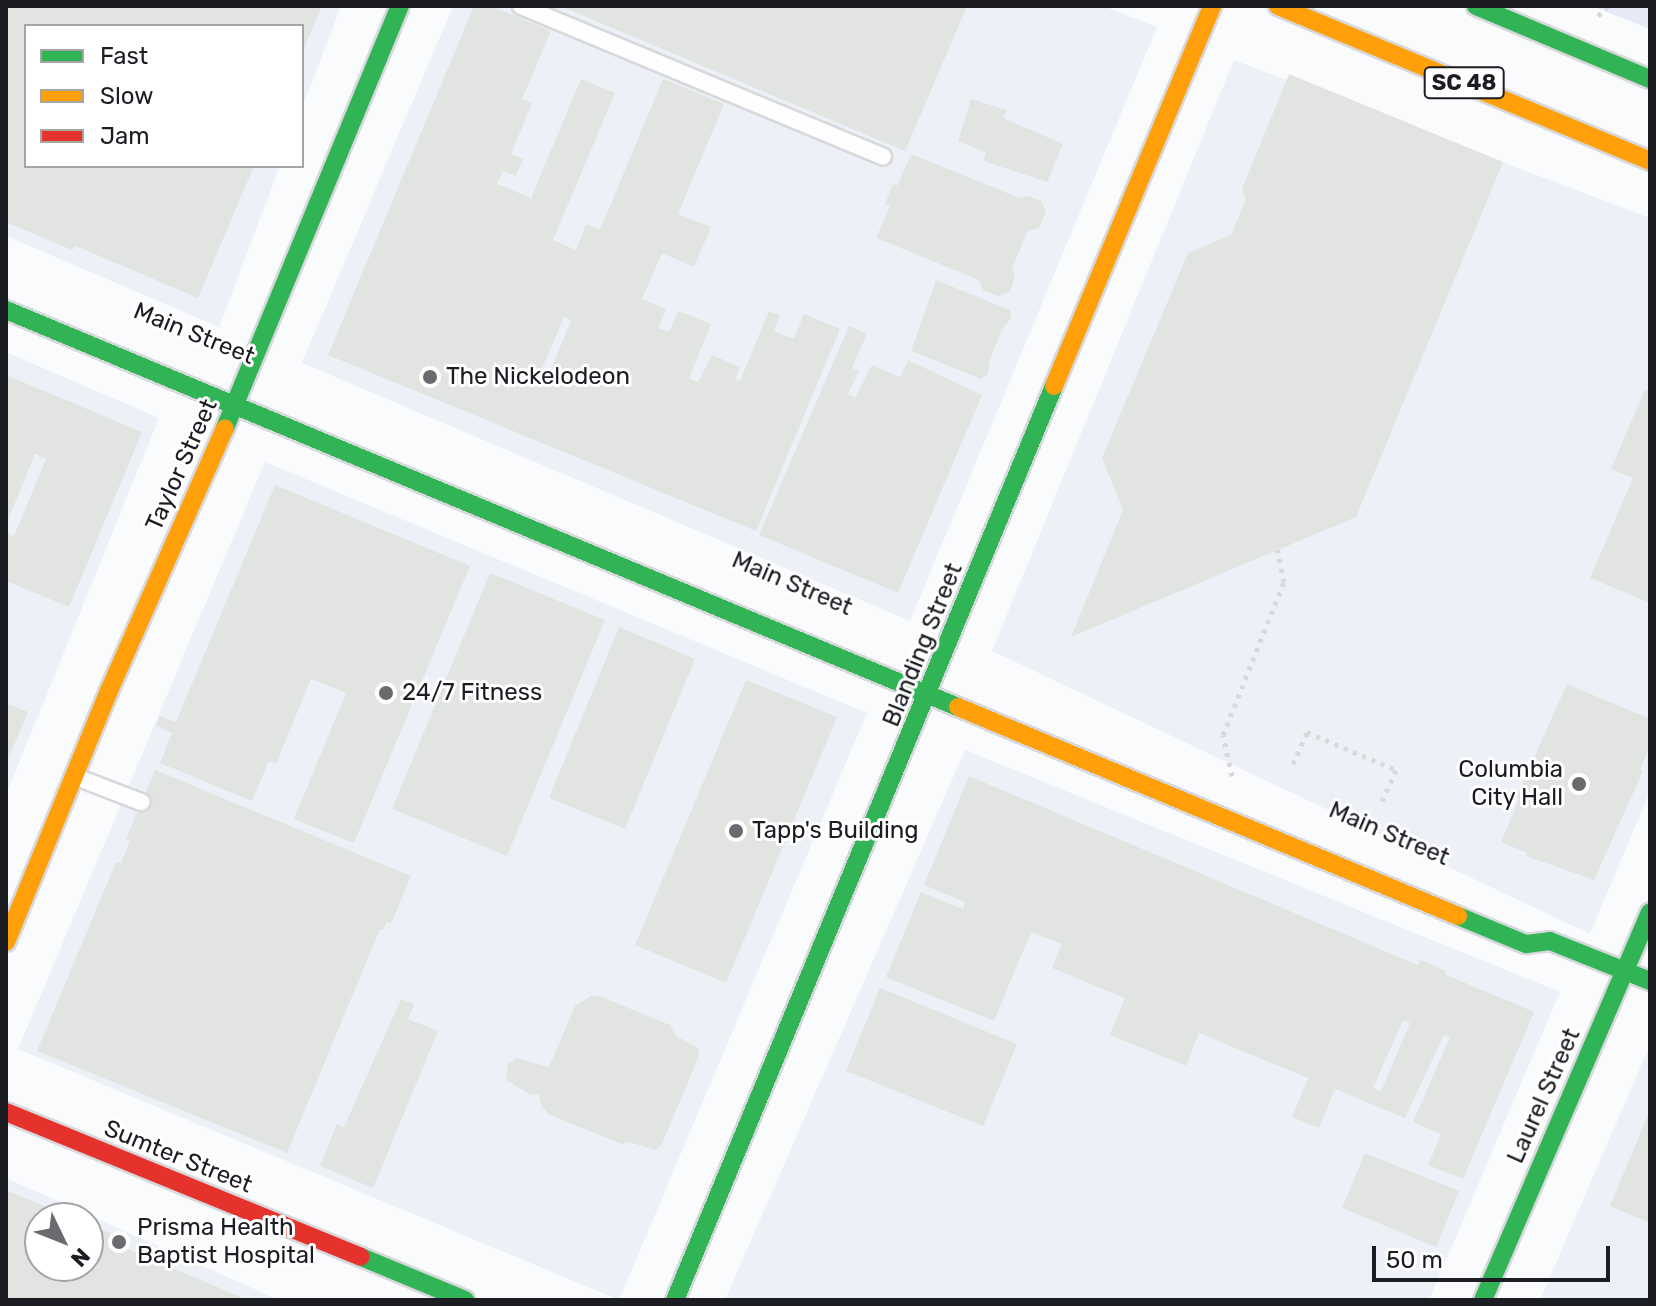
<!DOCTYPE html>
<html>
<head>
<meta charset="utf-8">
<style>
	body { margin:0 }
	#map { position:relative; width:1656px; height:1306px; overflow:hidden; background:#fafbfc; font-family:Rubik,sans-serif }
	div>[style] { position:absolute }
	.built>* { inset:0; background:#eef0f8 }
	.green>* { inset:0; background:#e6e9f6 }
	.building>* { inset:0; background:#e1e4e1 }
	.path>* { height:5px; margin-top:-2.5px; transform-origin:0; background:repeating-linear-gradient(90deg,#d9d9d9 0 4px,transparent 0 10px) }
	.roads { filter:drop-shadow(2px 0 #d7d8db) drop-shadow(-2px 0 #d7d8db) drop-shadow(0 2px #d7d8db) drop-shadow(0 -2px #d7d8db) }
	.lane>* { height:16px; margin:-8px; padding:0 8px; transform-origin:8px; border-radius:8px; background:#fefeff }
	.fast>* { height:18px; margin:-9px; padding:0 9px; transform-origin:9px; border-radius:9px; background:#30b455 }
	.slow>* { height:18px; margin:-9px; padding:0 9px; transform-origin:9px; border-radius:9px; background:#ff9f0a }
	.jam>* { height:18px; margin:-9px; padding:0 9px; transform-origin:9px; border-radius:9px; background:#e5322d }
	.dots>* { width:22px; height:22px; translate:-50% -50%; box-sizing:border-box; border:4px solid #fff; border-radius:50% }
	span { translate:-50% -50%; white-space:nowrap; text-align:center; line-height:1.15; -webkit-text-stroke:6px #fff; paint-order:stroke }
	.shield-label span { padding:2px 6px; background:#fff; border:2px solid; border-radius:6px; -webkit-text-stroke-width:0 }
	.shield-label { font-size:22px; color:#1c1d23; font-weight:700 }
	.street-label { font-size:24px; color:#1c1d23 }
	.poi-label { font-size:24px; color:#1c1d23 }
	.left { translate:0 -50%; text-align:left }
	.right { translate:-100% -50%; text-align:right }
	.frame { position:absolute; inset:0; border:8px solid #1c1d23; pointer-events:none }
	.legend { position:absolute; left:24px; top:24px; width:280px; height:144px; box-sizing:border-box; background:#fff; border:2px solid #a4a5a7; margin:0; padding:10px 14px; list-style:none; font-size:24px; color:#1c1d23 }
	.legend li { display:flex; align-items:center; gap:16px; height:40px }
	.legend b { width:40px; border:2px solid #a4a5a7 }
	.north { position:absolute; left:24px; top:1202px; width:80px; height:80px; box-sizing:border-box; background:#fff; border:2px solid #a4a5a7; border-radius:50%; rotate:133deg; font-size:22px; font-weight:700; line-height:32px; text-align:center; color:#1c1d23 }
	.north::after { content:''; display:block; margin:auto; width:28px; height:36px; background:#6a6b6f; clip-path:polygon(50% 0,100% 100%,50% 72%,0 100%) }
	.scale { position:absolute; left:1372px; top:1246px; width:238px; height:36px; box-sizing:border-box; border:4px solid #1c1d23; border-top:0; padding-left:10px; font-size:24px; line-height:28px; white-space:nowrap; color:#1c1d23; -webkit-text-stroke:6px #fff; paint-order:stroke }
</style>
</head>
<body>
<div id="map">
	<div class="built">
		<div style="clip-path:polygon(6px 6px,341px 6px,302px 108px,302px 26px,26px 26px,26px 166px,280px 166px,219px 327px,6px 236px)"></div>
		<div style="clip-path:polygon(453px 6px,1103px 6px,1157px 27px,910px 621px,302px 363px)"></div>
		<div style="clip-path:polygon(1234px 60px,1650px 218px,1650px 791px,1590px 934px,992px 651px)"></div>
		<div style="clip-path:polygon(6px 352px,159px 418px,6px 795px)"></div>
		<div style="clip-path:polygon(265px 462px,867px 713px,619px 1300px,18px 1049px)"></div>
		<div style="clip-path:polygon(965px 750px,1560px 992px,1429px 1300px,725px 1300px)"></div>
		<div style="clip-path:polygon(1650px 1045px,1650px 1300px,1540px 1300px)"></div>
		<div style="clip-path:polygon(evenodd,6px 1178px,279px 1300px,6px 1300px,6px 1178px,40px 1218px,88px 1218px,88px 1266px,40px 1266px,40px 1218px)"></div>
	</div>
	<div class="green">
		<div style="clip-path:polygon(1592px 6px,1650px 6px,1650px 29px)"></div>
	</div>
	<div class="building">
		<div style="clip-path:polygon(6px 6px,322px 6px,302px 53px,302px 26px,26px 26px,26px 166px,254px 166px,198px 298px,76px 246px,72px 250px,6px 222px)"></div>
		<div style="clip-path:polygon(evenodd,474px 6px,491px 6px,551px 31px,522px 99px,532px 103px,511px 154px,523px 159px,516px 176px,503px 171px,497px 184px,531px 198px,581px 79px,615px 93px,553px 240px,576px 250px,586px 224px,600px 230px,663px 79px,724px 104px,678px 214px,711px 227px,694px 267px,662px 253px,642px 299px,666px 309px,658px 328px,669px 332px,678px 311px,711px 324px,689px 378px,698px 382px,712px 355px,740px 367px,735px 379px,740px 381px,769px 311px,780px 316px,774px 331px,794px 339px,804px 314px,840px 329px,756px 531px,328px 355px,474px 6px,564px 317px,571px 320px,546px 382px,538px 378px,564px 317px)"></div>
		<div style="clip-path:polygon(560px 6px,967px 6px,905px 151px)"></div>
		<div style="clip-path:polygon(1289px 74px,1503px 162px,1356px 517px,1071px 637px,1123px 510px,1102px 458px,1188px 253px,1231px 235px,1246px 199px,1242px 189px)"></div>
		<div style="clip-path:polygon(971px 99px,1007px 110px,1003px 118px,1063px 144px,1047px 182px,983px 161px,986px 153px,958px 141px)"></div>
		<div style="clip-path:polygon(911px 154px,1019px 198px,1028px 196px,1041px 201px,1046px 211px,1040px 227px,1027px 232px,1012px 269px,1015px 276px,1010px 292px,998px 296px,983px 290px,979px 280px,876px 238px,890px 206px,885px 204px,893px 184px,897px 186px)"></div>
		<div style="clip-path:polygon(936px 280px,1010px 310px,1011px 318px,1002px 330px,990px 359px,988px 374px,981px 379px,911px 351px)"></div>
		<div style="clip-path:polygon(849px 326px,867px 334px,852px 368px,859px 371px,848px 394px,855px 397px,852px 404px,872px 365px,900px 377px,908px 360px,982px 395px,898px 593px,759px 535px)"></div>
		<div style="clip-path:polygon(6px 375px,142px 432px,69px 607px,6px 581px,6px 532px,14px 536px,46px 459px,35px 454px,6px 525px)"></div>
		<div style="clip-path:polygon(1645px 389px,1650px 391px,1650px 603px,1590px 578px,1633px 478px,1611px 469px)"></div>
		<div style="clip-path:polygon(275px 485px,470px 566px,354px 843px,294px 819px,346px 693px,311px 679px,276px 764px,269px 761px,252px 801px,160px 763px,172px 733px,156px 726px,160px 716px,176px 722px)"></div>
		<div style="clip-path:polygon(490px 573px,605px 620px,507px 856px,392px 809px)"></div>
		<div style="clip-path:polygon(619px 627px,695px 659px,625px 829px,549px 798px)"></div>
		<div style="clip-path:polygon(746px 680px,837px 717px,726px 983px,635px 945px)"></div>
		<div style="clip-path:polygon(1567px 684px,1650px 719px,1650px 745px,1640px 770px,1643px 771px,1594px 880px,1526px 856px,1527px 853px,1501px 842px,1519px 799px,1516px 798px)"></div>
		<div style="clip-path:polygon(6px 703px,28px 712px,6px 764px)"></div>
		<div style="clip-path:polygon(155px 770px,411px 876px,391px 924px,387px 922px,383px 930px,380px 929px,287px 1153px,37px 1051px,116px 862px,121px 863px,130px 841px,126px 839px)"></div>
		<div style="clip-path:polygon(evenodd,969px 776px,1418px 965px,1421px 960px,1446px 971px,1444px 974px,1534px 1012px,1463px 1179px,1428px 1165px,1441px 1134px,1413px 1122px,1450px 1037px,1444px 1035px,1405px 1118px,1335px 1089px,1319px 1128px,1292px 1117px,1308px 1078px,1199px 1033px,1186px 1066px,1110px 1035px,1125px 998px,1052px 968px,1062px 944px,1031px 932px,994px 1021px,886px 977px,921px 892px,963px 909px,965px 902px,924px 885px,969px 776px,1403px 1020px,1410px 1023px,1381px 1091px,1373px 1088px,1403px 1020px)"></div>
		<div style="clip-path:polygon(880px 988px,1017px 1044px,983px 1126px,846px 1071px)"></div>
		<div style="clip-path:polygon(591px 996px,599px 996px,670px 1025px,676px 1036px,698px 1048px,699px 1056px,661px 1146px,655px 1150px,629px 1142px,622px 1144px,548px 1114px,541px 1105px,539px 1094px,531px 1095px,506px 1080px,508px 1064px,517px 1058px,549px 1067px,575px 1006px)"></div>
		<div style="clip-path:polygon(401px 999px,414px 1004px,408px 1019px,438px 1031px,373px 1188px,320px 1166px,337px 1124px,344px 1127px)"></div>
		<div style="clip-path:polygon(1650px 1110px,1650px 1223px,1610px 1206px)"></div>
		<div style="clip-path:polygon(1365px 1153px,1459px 1191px,1436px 1247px,1342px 1208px)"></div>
		<div style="clip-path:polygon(6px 1190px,73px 1218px,40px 1218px,40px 1266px,88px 1266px,88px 1224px,114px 1235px,111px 1242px,248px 1300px,6px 1300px)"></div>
	</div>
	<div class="path">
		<div style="left:1598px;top:16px;width:14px;rotate:-45deg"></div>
		<div style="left:1293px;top:764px;width:35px;rotate:-66deg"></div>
		<div style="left:1307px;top:732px;width:97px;rotate:23.1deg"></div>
		<div style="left:1396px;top:770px;width:35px;rotate:114deg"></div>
		<div style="left:1232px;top:776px;width:42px;rotate:-102.4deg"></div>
		<div style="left:1223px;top:735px;width:165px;rotate:-68.3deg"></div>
		<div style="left:1284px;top:582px;width:33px;rotate:-102deg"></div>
	</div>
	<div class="roads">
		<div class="lane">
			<div style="left:521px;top:6px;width:392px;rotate:22.6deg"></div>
			<div style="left:76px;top:777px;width:70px;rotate:21deg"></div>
		</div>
		<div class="fast">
			<div style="left:1476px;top:6px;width:189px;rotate:22.8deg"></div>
			<div style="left:6px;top:310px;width:1031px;rotate:22.64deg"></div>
			<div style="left:225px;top:428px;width:457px;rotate:-67.5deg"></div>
			<div style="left:1458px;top:916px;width:74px;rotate:22.4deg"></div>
			<div style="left:1526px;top:944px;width:24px;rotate:-7deg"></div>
			<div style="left:1550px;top:941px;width:108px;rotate:21.8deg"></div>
			<div style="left:361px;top:1257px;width:113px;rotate:22.5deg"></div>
			<div style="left:675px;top:1300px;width:989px;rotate:-67.48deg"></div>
			<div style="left:1483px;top:1300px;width:422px;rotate:-66.7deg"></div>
		</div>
		<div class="slow">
			<div style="left:1278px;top:6px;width:403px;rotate:22.6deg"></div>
			<div style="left:1054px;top:386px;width:412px;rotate:-67.4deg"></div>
			<div style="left:958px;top:707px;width:542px;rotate:22.68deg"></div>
			<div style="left:6px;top:942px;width:271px;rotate:-67.7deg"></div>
			<div style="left:109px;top:691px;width:287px;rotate:-66.2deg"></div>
		</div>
		<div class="jam">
			<div style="left:6px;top:1112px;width:383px;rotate:22.2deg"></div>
		</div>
	</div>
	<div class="dots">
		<div style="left:430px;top:377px;background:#6a6b6f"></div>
		<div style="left:386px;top:693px;background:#6a6b6f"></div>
		<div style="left:1579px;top:784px;background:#6a6b6f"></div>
		<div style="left:736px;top:831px;background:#6a6b6f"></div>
		<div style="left:119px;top:1242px;background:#6a6b6f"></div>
	</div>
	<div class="shield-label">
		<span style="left:1464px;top:83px">SC 48</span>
	</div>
	<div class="street-label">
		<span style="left:194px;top:334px;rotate:22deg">Main Street</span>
		<span style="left:182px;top:465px;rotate:-66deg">Taylor Street</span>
		<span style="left:792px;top:584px;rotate:23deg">Main Street</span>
		<span style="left:923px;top:645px;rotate:-68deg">Blanding Street</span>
		<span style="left:1389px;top:834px;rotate:23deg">Main Street</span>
		<span style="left:1544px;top:1096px;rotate:-66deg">Laurel Street</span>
		<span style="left:178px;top:1157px;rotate:22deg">Sumter Street</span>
	</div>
	<div class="poi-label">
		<span class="left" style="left:446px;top:377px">The Nickelodeon</span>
		<span class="left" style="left:402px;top:693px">24/7 Fitness</span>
		<span class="right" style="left:1563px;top:784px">Columbia<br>City Hall</span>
		<span class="left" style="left:752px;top:831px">Tapp's Building</span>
		<span class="left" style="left:137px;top:1242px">Prisma Health<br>Baptist Hospital</span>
	</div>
	<div class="frame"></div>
	<ul class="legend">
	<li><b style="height:10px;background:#30b455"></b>Fast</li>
	<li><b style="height:10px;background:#ff9f0a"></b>Slow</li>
	<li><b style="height:10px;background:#e5322d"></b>Jam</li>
	</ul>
	<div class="north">N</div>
	<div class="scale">50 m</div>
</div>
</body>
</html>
